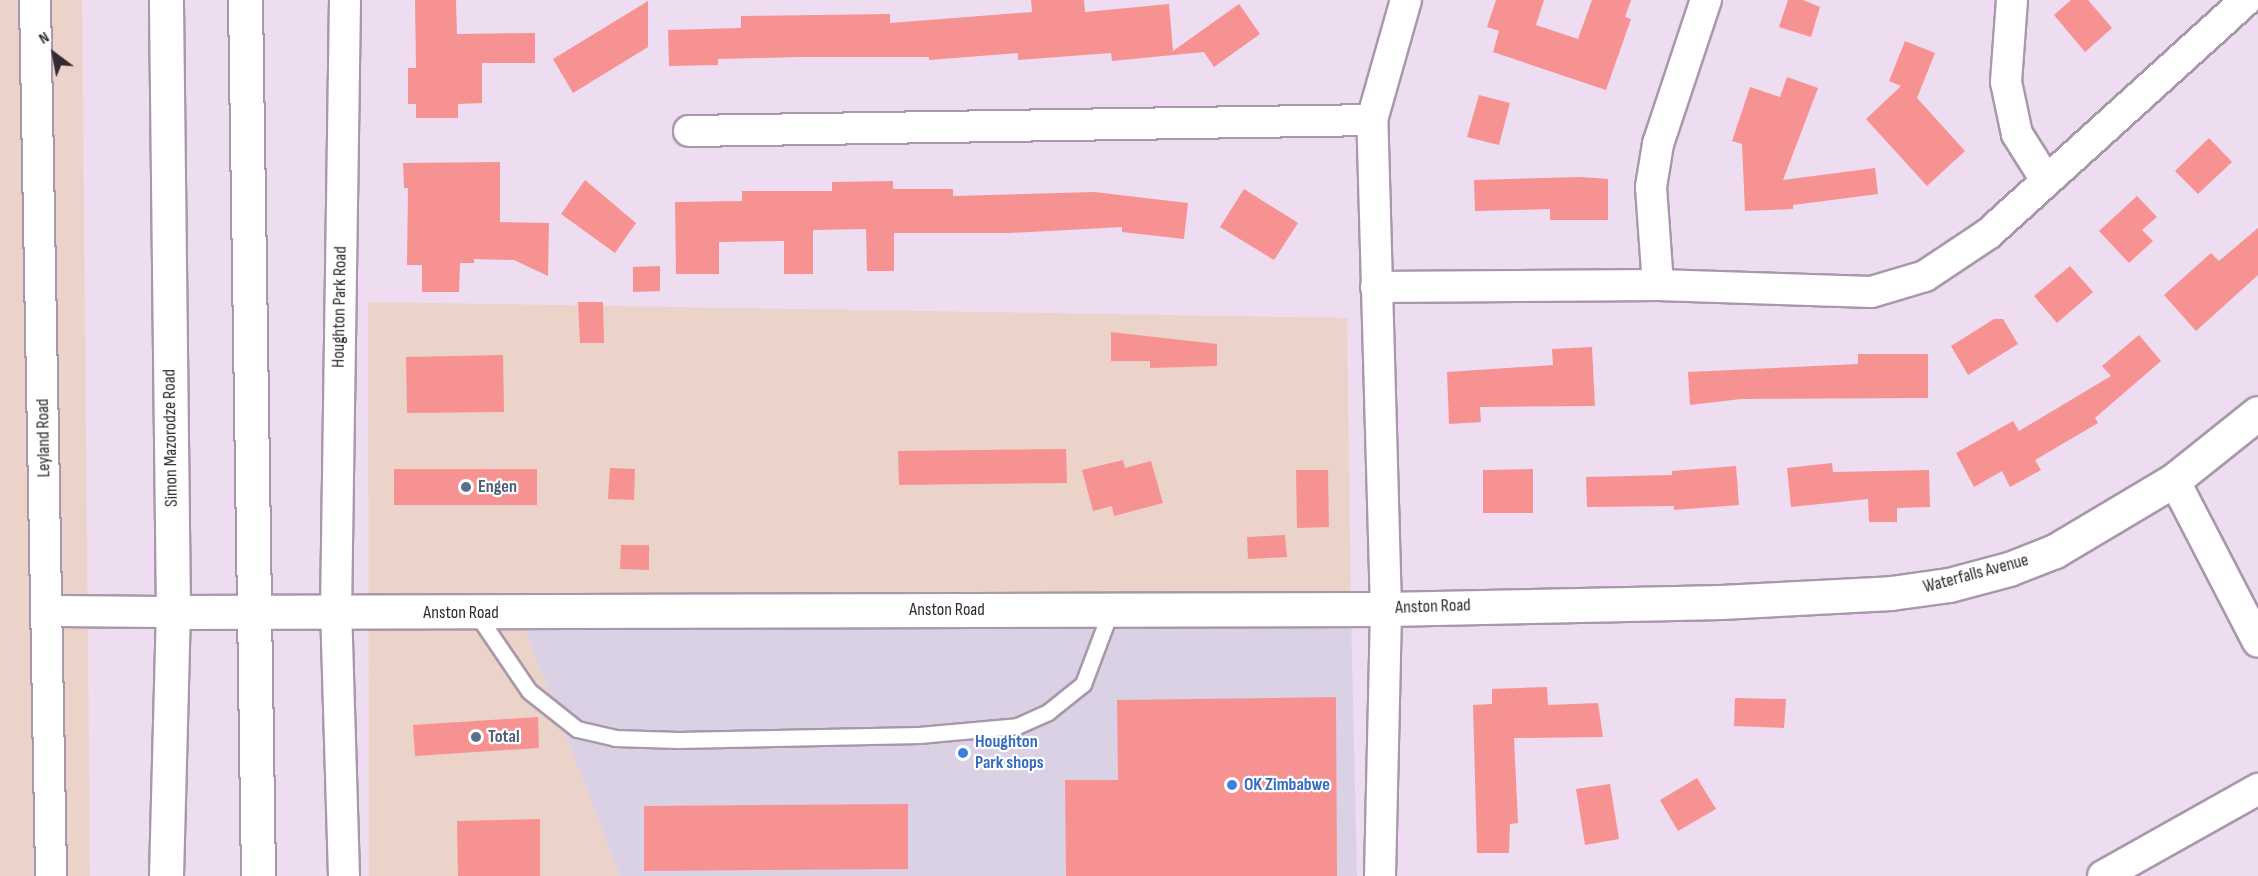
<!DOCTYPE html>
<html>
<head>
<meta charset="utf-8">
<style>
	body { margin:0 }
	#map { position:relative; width:2258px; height:876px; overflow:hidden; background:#eedcf0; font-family:"Sofia Sans Condensed",sans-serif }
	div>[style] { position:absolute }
	.commercial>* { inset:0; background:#dbd1e4 }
	.industrial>* { inset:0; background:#ebd3c9 }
	.building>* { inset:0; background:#f69392 }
	.roads { filter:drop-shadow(2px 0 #a998ab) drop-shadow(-2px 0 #a998ab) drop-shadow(0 2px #a998ab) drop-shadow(0 -2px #a998ab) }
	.service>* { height:15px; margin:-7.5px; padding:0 7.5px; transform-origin:7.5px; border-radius:7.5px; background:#fff }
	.minor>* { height:30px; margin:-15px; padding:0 15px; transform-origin:15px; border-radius:15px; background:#fff }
	.secondary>* { height:33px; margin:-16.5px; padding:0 16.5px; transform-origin:16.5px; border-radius:16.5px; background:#fff }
	.trunk>* { height:33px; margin:-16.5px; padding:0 16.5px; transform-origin:16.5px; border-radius:16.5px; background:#fff }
	.dots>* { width:16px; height:16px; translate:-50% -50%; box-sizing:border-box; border:3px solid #fff; border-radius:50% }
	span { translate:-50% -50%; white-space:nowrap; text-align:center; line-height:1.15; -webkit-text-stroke:4.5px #fff; paint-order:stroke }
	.street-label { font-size:18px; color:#322b33 }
	.service-label { font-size:18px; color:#4e5e75; font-weight:700 }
	.left { translate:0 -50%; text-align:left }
	.shop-label { font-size:18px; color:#366cbe; font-weight:700 }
	.north { position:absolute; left:24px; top:24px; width:60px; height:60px; -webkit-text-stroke:4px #fff; paint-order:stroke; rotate:328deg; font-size:16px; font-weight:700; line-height:24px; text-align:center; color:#322b33 }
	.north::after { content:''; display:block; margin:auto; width:21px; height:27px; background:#322b33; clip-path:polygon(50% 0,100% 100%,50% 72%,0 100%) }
</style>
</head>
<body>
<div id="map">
	<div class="commercial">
		<div style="clip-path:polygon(1351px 613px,1357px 876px,620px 876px,525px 630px)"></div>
	</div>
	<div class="industrial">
		<div style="clip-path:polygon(0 0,82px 0,90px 876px,0 876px)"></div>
		<div style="clip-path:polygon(368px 302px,1347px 318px,1351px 613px,525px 630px,620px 876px,369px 876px)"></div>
	</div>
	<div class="building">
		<div style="clip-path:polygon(415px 0,456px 0,457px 34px,535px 33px,535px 63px,482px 63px,482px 103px,458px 104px,458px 118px,416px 118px,416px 104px,408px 104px,408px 68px,416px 68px)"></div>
		<div style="clip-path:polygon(1031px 0,1084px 0,1085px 12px,1169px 4px,1173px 51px,1239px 4px,1260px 34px,1214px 67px,1204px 52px,1112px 61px,1111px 53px,1018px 60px,1018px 53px,929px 60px,929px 57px,799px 57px,718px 59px,718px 65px,669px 66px,668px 30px,741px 28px,741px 16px,890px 14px,890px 23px,1032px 12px)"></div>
		<div style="clip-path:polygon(1496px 0,1544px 0,1536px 25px,1578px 39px,1592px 0,1631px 0,1625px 17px,1631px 19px,1606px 90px,1493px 52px,1499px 31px,1487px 27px)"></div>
		<div style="clip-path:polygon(1788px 0,1803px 0,1820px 7px,1811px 37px,1779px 27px)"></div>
		<div style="clip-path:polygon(2071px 0,2088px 0,2112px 28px,2085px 52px,2054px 15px)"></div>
		<div style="clip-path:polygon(648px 1px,648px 47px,573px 93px,553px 59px)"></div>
		<div style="clip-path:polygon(1905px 41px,1935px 53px,1917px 98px,1965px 151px,1927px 186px,1866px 119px,1901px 86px,1889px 81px)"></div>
		<div style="clip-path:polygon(1787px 77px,1818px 88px,1783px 180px,1875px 168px,1878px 194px,1793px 205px,1793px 209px,1745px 211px,1742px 144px,1732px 141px,1750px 87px,1780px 97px)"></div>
		<div style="clip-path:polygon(1479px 95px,1510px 103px,1499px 145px,1467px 137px)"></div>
		<div style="clip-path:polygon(2209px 138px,2232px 162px,2198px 194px,2175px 171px)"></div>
		<div style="clip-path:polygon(500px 162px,500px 222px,549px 223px,548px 276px,514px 260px,474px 259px,474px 263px,460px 263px,459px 292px,422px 292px,422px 265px,407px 265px,408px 188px,404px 188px,403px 163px)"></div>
		<div style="clip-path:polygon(1581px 177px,1608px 179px,1608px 220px,1550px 220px,1550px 209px,1475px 211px,1474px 180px)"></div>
		<div style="clip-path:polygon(585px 180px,636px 223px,615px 253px,561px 214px)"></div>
		<div style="clip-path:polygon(893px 181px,893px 189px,953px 189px,953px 196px,1094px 192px,1188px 203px,1184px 239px,1122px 232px,1122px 227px,1009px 233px,894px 233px,894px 271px,867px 271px,866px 229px,813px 230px,813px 274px,784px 274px,784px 241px,719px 242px,719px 274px,676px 274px,675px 202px,742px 201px,742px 191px,832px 191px,832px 182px)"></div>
		<div style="clip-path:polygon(1244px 189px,1298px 223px,1274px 260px,1220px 227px)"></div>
		<div style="clip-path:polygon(2137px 196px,2157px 217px,2142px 230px,2153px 241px,2129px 263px,2099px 231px)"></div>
		<div style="clip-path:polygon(2258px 228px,2258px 275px,2196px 331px,2164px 295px,2211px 253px,2219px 261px)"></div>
		<div style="clip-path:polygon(660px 266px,660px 291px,633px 292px,633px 267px)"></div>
		<div style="clip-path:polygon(2070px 266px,2093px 292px,2057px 323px,2034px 296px)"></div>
		<div style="clip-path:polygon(578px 302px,603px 302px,604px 343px,580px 343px)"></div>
		<div style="clip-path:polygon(1994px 319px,2003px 319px,2018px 344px,1968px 375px,1951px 346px)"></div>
		<div style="clip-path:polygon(1111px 332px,1217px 344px,1217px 366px,1150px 368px,1150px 361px,1111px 361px)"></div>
		<div style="clip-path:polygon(2139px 335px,2161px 361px,2095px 418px,2098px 423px,2035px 460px,2041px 470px,2010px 487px,2002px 471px,1974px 487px,1956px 453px,2013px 421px,2019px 431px,2111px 376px,2102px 366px)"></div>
		<div style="clip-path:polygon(1592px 347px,1595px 406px,1480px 407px,1481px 422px,1449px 424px,1447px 372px,1553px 365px,1552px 349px)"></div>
		<div style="clip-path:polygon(1858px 354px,1928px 354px,1928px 398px,1741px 399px,1690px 405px,1688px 372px,1858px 364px)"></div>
		<div style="clip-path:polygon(503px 355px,504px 412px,407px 413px,406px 357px)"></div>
		<div style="clip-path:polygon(1066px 449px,1067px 483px,899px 485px,898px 451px)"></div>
		<div style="clip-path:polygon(1123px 460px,1125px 468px,1151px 461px,1163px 503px,1114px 516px,1112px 506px,1093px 511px,1082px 470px)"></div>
		<div style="clip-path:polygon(1832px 463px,1833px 472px,1929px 470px,1930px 507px,1897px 508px,1897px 522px,1869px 522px,1868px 499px,1791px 507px,1787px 468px)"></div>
		<div style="clip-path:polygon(1736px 466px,1739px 505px,1674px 510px,1674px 506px,1587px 507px,1586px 477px,1672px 475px,1672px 471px)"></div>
		<div style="clip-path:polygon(610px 468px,635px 469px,634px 500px,608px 499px)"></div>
		<div style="clip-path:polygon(394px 469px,537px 469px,537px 505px,394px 505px)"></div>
		<div style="clip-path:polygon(1533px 469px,1533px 513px,1483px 513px,1483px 470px)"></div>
		<div style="clip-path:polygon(1296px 470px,1328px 470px,1329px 527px,1297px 528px)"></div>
		<div style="clip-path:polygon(1285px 535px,1287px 557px,1248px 559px,1247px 537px)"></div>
		<div style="clip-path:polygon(621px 545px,649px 545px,649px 570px,620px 569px)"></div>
		<div style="clip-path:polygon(1547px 687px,1548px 705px,1598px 703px,1603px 737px,1514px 738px,1518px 823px,1510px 824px,1509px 853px,1477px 853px,1473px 705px,1492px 704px,1492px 689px)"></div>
		<div style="clip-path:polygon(1336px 697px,1337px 876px,1066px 876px,1065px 780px,1118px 780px,1117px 700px)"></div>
		<div style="clip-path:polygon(1735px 698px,1786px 699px,1784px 728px,1734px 726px)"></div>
		<div style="clip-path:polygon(538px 717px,539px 748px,415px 756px,413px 725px)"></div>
		<div style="clip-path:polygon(1697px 778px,1716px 809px,1678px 831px,1660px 800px)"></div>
		<div style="clip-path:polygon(1610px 784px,1619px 839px,1585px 845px,1576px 789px)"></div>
		<div style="clip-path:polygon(908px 804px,908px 869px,644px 871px,644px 806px)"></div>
		<div style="clip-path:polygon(540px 819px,540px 876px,458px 876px,457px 821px)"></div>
	</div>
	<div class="roads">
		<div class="service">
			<div style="left:476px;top:613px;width:94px;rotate:55.8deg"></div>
			<div style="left:529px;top:691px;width:61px;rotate:38.4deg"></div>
			<div style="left:577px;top:729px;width:39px;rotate:13deg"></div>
			<div style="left:615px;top:738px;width:63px;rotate:1.8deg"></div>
			<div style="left:678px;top:740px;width:241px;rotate:-1.2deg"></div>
			<div style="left:919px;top:735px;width:98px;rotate:-5.2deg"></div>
			<div style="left:1017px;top:726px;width:34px;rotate:-24deg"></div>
			<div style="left:1048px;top:712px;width:45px;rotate:-38.7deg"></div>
			<div style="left:1083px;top:684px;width:79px;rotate:-69.3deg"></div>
		</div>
		<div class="minor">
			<div style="left:35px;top:0;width:876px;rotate:88.95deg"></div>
			<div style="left:2012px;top:0;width:82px;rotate:94.2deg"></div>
			<div style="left:2006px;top:82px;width:53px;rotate:78.1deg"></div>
			<div style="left:2017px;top:134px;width:54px;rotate:57.8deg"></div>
			<div style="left:689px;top:131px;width:683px;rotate:-0.92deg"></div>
			<div style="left:1658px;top:285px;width:98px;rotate:-94.1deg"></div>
			<div style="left:1651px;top:187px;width:44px;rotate:-80.8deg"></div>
			<div style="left:1658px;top:144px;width:152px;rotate:-71.6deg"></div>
			<div style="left:1376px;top:287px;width:282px;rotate:-0.4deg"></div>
			<div style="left:1658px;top:285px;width:213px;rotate:1.9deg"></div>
			<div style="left:1871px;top:292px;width:56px;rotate:-16.5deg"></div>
			<div style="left:1925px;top:276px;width:76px;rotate:-33.7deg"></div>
			<div style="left:1988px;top:234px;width:348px;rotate:-42.2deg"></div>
			<div style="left:2174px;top:480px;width:182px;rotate:62.6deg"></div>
			<div style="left:48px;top:611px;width:125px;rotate:0.5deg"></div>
			<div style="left:344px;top:876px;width:263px;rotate:-91.7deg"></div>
			<div style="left:336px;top:613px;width:613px;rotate:-89.16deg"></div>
			<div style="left:1380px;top:876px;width:267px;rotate:-88.7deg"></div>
			<div style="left:1386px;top:609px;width:489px;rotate:-91.6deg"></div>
			<div style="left:1372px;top:120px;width:125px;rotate:-74.2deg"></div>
			<div style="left:2103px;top:876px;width:178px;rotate:-29.3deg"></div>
		</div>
		<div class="secondary">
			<div style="left:173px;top:612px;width:1213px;rotate:-0.14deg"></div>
			<div style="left:1386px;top:609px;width:335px;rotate:-1.2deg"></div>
			<div style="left:1721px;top:602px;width:170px;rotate:-3deg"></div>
			<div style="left:1891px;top:593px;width:59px;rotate:-7.9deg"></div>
			<div style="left:1949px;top:585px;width:62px;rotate:-14.9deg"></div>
			<div style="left:2009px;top:569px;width:49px;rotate:-21.4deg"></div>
			<div style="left:2055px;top:551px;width:139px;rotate:-30.8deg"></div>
			<div style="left:2174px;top:480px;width:107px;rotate:-38.6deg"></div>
		</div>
		<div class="trunk">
			<div style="left:245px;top:0;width:876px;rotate:89.15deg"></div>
			<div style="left:166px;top:876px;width:264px;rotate:-88.5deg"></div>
			<div style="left:173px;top:612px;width:612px;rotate:-90.66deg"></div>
		</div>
	</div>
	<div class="dots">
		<div style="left:466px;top:487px;background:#5c6f8a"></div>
		<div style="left:476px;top:737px;background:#5c6f8a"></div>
		<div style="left:963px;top:753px;background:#3f7fe0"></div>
		<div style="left:1232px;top:785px;background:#3f7fe0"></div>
	</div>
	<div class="street-label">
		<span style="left:340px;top:307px;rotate:-89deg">Houghton Park Road</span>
		<span style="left:44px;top:438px;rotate:-91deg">Leyland Road</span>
		<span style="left:171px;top:438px;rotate:-91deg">Simon Mazorodze Road</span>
		<span style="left:1976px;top:574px;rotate:-15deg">Waterfalls Avenue</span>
		<span style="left:1433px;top:607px;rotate:-2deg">Anston Road</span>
		<span style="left:947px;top:610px">Anston Road</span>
		<span style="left:461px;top:613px">Anston Road</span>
	</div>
	<div class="service-label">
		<span class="left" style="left:478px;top:487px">Engen</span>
		<span class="left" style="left:488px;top:737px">Total</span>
	</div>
	<div class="shop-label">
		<span class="left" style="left:975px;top:753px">Houghton<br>Park shops</span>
		<span class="left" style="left:1244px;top:785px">OK Zimbabwe</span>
	</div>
	<div class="north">N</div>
</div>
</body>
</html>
